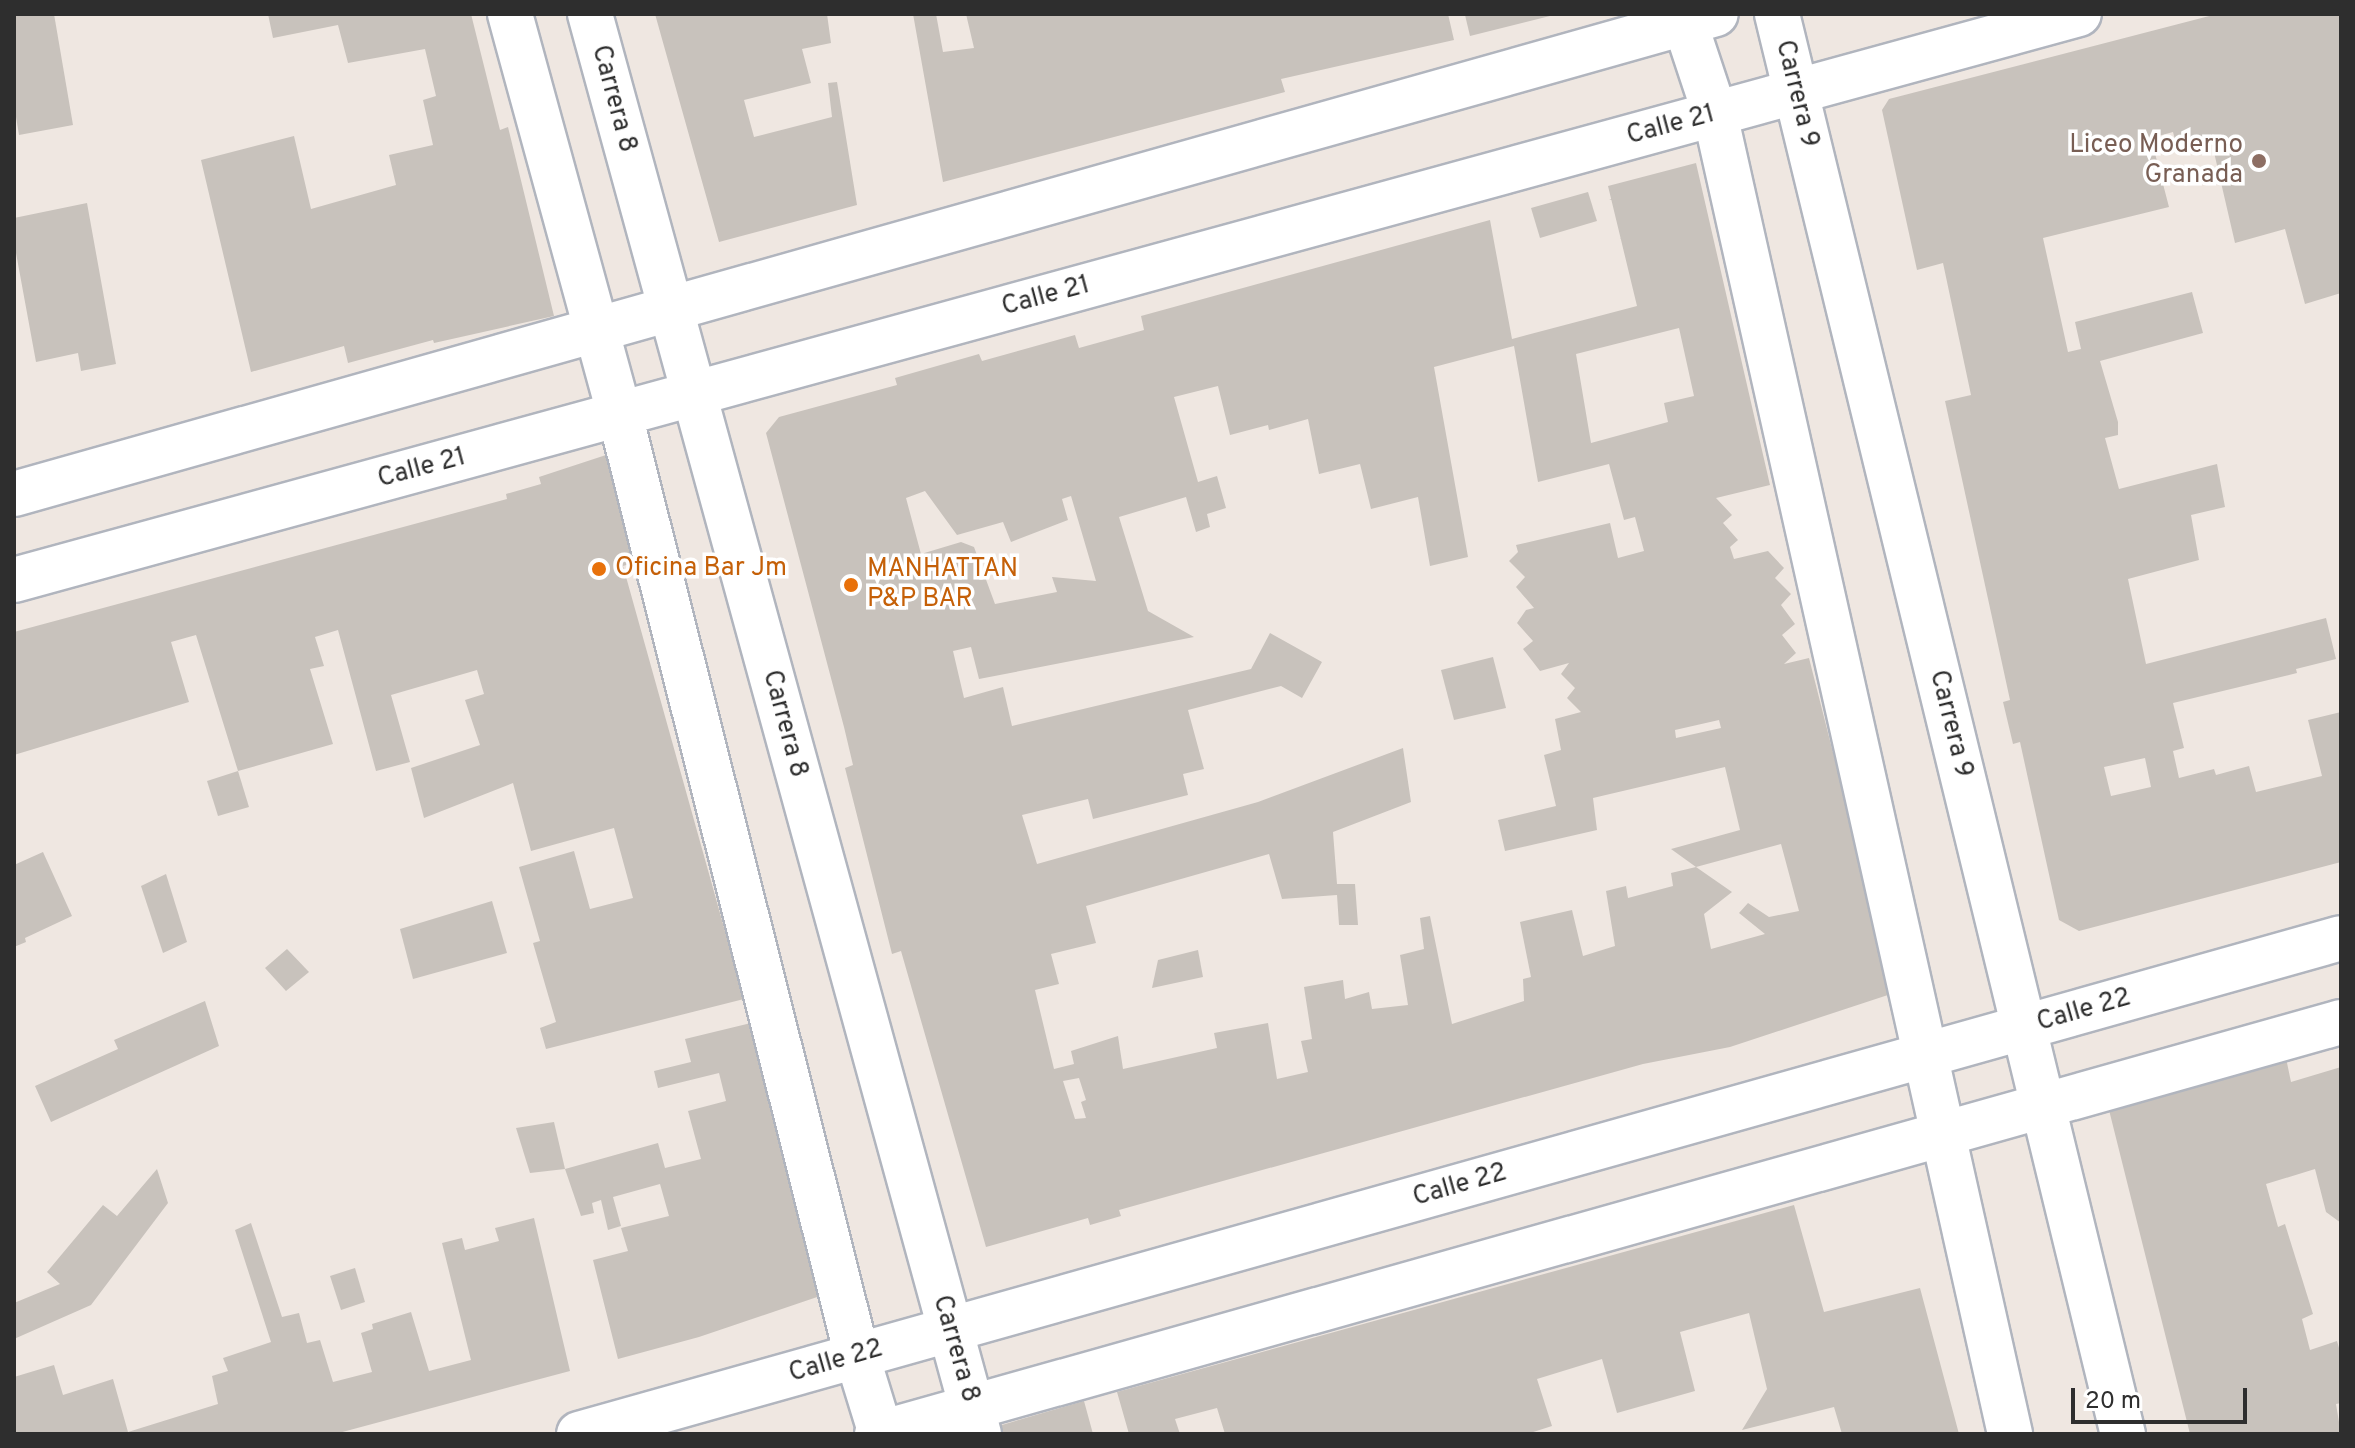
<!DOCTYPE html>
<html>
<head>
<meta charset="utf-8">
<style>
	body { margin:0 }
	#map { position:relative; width:2355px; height:1448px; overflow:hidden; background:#efe7e1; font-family:Overpass,sans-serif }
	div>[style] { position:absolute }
	.building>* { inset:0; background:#c8c2bc }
	.roads { filter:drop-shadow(2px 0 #b1b5be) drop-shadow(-2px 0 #b1b5be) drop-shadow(0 2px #b1b5be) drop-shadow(0 -2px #b1b5be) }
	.minor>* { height:44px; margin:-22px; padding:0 22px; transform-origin:22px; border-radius:22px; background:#fff }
	.tertiary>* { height:44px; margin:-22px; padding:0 22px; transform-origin:22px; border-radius:22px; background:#fff }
	.dots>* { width:22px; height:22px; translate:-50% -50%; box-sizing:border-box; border:4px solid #fff; border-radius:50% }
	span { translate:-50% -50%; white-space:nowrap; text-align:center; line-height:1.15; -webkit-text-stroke:7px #fff; paint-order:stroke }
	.street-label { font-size:26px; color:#2e2e2e }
	.education-label { font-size:26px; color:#785e54 }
	.right { translate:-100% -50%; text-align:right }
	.food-label { font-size:26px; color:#c56008 }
	.left { translate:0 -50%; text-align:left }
	.frame { position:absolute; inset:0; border:16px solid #2e2e2e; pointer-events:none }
	.scale { position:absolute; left:2071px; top:1388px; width:176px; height:36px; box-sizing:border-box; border:4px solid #2e2e2e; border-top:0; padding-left:10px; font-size:24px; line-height:28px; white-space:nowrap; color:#2e2e2e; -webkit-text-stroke:6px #fff; paint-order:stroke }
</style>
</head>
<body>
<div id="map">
	<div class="building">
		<div style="clip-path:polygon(14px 14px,54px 14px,73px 125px,19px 135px,14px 105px)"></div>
		<div style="clip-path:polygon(268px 14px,471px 14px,500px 130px,508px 127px,554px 316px,434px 343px,433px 340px,348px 363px,344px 346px,251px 372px,201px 160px,294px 136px,311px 209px,396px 185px,389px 155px,433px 145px,423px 100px,436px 96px,425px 49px,348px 63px,338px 25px,273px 38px)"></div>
		<div style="clip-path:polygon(655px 14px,827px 14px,831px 43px,802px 49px,811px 83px,744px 100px,754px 137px,832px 117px,828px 83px,837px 82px,857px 205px,719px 242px)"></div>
		<div style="clip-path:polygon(913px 14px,936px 14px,943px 52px,974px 48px,966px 14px,1448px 14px,1454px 40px,1281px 79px,1285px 92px,943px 182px)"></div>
		<div style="clip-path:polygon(1558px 14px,1470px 36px,1465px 15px,1469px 14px)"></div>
		<div style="clip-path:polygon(evenodd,2217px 14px,2341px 14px,2341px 293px,2305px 304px,2285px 229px,2235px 243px,2210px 135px,2176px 144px,2173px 132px,2151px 138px,2169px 207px,2043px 238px,2068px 352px,2081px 349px,2075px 322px,2192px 292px,2203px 333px,2100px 361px,2118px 422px,2118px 435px,2105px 438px,2119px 489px,2217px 464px,2225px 507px,2191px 515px,2199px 560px,2128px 579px,2146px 664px,2326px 618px,2336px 659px,2296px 669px,2297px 673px,2173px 703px,2184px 748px,2173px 751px,2179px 778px,2214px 769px,2216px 775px,2249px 766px,2256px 792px,2322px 776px,2308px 720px,2341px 712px,2341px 862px,2079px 931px,2059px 920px,2020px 742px,2013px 744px,2003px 702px,2010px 700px,1945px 401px,1971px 395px,1943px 263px,1917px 270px,1882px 110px,1889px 99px,2217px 14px,2145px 758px,2151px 787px,2111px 796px,2104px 767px,2145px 758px)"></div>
		<div style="clip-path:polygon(evenodd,1696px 163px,1770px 485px,1716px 498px,1732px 515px,1723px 523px,1738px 540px,1730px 547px,1734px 559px,1768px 551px,1784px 568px,1775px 578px,1791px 594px,1781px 605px,1795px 624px,1782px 635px,1796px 653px,1784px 664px,1809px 658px,1894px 993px,1730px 1047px,1643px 1064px,1119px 1210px,1121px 1216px,1090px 1225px,1088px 1218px,986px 1247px,901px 951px,892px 954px,845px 768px,853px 765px,844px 727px,766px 433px,779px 417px,897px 385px,895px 378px,979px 354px,982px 361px,1075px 335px,1079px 348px,1144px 330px,1141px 316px,1490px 220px,1512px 339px,1637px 306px,1608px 186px,1696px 163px,1679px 328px,1694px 396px,1664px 403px,1668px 422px,1591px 443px,1576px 354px,1679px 328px,1696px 163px,1514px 346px,1538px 482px,1609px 464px,1624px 520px,1635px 517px,1644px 551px,1618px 558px,1610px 523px,1516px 545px,1518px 552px,1509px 561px,1525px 577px,1516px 587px,1534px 608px,1526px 610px,1517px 623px,1533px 641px,1523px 649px,1540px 671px,1569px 663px,1561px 674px,1575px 688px,1567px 698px,1581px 712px,1555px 719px,1561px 750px,1544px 755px,1556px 806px,1498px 820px,1505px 851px,1597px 830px,1593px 798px,1725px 767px,1740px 830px,1671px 849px,1696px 867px,1781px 844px,1799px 911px,1769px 917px,1748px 903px,1739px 913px,1765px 934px,1711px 949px,1704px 914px,1732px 892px,1696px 867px,1671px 873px,1673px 886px,1628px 898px,1626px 886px,1606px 891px,1615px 946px,1583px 956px,1572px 910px,1520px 922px,1531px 977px,1523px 979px,1524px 1001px,1452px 1024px,1430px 916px,1420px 918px,1424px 949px,1400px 955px,1408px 1005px,1372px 1009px,1369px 992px,1345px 999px,1343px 980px,1304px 987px,1312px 1039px,1301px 1041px,1308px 1072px,1277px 1079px,1268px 1023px,1214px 1033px,1217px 1048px,1123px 1069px,1118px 1036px,1071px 1051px,1074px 1064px,1054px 1069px,1035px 990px,1059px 984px,1051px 954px,1096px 943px,1086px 906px,1269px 854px,1282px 899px,1337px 895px,1339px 925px,1358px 925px,1355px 884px,1337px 884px,1333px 832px,1411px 802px,1403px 748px,1258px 802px,1037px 864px,1022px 815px,1088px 799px,1093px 819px,1188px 795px,1183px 774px,1204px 769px,1188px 710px,1281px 686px,1302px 698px,1322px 662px,1270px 633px,1251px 669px,1012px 726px,1003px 687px,964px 698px,953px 651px,971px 647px,979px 679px,1194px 637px,1148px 611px,1119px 517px,1186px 497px,1196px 532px,1210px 527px,1207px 514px,1226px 508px,1217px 476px,1198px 482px,1174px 397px,1218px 386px,1230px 435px,1268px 425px,1269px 430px,1308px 419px,1319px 474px,1360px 464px,1371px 509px,1418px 497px,1430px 566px,1468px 557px,1434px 367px,1514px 346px,1696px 163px,925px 491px,957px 535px,1003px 522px,1011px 542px,1068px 520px,1062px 499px,1071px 496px,1096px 581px,1052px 577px,1057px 592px,995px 604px,974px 547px,961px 542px,921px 554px,906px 498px,925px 491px,1696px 163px,1719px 720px,1721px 728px,1676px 738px,1675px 730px,1719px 720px,1696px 163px,1079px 1078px,1086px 1100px,1081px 1102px,1086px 1118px,1075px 1119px,1063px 1081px,1079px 1078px)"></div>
		<div style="clip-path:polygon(1588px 192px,1597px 221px,1540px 238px,1531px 208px)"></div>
		<div style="clip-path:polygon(87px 203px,116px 364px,81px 371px,78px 353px,36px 362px,14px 242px,14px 218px)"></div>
		<div style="clip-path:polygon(606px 455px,636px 562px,623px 566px,744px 999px,546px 1049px,540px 1028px,556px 1022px,533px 943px,540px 941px,519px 867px,574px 851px,590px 909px,633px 898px,614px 828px,531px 851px,513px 783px,424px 818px,411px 768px,480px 745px,465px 700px,484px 694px,477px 670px,391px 695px,410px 762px,376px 771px,338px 630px,315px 637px,324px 666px,310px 669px,333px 744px,238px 771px,196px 635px,171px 642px,189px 702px,14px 755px,14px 632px,507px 499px,506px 494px,541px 484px,539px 477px)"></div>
		<div style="clip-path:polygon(1493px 657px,1506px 708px,1454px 720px,1441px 670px)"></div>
		<div style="clip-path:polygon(238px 771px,249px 807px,218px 816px,207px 781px)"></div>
		<div style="clip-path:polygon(43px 852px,72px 916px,25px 938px,26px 942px,14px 947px,14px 865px)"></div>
		<div style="clip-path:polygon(166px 874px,187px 942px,163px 953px,141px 886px)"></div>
		<div style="clip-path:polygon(492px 901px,507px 953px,413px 979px,400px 929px)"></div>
		<div style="clip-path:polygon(287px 949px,309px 972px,286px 991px,265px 968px)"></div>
		<div style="clip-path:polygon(1198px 950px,1203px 977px,1152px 988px,1158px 960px)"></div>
		<div style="clip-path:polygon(205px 1001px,219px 1046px,51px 1122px,35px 1086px,118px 1049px,114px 1040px)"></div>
		<div style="clip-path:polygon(751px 1023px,823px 1295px,699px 1337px,618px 1359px,593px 1260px,628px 1251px,621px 1228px,669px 1216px,660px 1184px,613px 1197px,621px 1226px,608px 1230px,601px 1200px,592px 1203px,594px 1213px,581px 1216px,565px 1169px,658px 1143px,665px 1168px,701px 1159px,688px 1111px,726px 1101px,719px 1073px,658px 1088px,654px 1071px,691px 1062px,685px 1039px)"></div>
		<div style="clip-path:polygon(2286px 1058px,2291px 1082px,2341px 1067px,2341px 1223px,2326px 1212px,2315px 1169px,2266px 1184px,2278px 1227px,2285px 1224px,2313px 1314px,2302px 1319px,2310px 1350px,2337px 1341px,2341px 1355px,2341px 1403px,2336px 1404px,2341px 1434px,2190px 1434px,2109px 1110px)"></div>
		<div style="clip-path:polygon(554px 1122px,565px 1169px,530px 1173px,516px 1128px)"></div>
		<div style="clip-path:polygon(157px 1169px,168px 1203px,91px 1305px,14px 1339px,14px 1303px,60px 1284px,47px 1272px,103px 1205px,117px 1216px)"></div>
		<div style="clip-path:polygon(1794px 1205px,1824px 1312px,1920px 1288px,1959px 1434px,1842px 1434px,1834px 1407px,1742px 1430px,1767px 1389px,1749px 1313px,1680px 1332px,1695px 1391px,1617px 1413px,1602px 1359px,1537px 1379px,1552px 1426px,1527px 1434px,1225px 1434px,1217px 1408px,1175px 1419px,1180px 1434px,1129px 1434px,1117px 1392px)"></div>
		<div style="clip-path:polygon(534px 1218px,570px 1371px,335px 1434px,14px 1434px,14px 1377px,54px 1365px,63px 1395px,113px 1379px,128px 1432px,218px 1404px,212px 1376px,228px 1371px,223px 1358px,271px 1342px,235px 1230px,251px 1223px,282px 1317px,299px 1313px,307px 1343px,320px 1340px,333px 1382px,372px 1372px,361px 1333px,373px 1329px,372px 1324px,411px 1312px,429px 1371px,471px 1360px,442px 1243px,462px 1238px,465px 1250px,499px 1241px,495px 1228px)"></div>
		<div style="clip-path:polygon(355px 1268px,365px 1302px,341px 1310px,330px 1276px)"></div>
		<div style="clip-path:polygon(1084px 1401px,1093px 1434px,997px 1434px,995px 1427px)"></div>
	</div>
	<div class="roads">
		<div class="minor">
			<div style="left:14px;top:494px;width:1768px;rotate:-15.75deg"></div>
			<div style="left:14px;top:580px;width:2141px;rotate:-15.33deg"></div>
			<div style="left:579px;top:1434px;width:1830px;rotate:-15.72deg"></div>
			<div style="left:877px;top:1434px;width:1521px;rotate:-15.72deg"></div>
		</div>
		<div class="tertiary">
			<div style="left:510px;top:14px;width:416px;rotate:74.7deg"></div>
			<div style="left:620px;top:415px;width:970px;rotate:75.86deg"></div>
			<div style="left:857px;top:1356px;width:82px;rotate:72.9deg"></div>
			<div style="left:590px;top:14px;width:1472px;rotate:74.68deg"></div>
			<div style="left:1682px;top:14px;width:105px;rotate:71.7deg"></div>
			<div style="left:1715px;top:114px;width:1353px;rotate:77.4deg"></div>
			<div style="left:1777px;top:14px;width:1462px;rotate:76.31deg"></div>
		</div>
	</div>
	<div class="dots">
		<div style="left:2259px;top:161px;background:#8d6e63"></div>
		<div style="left:599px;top:569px;background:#e8710a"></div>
		<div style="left:851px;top:585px;background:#e8710a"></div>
	</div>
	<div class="street-label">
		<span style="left:1796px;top:94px;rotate:76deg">Carrera 9</span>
		<span style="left:613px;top:99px;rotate:75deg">Carrera 8</span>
		<span style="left:1671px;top:126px;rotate:-15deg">Calle 21</span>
		<span style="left:1046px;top:297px;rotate:-15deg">Calle 21</span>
		<span style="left:422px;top:469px;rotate:-15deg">Calle 21</span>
		<span style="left:784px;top:724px;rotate:75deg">Carrera 8</span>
		<span style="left:1950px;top:724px;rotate:76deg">Carrera 9</span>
		<span style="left:2084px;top:1011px;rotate:-16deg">Calle 22</span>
		<span style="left:1460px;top:1186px;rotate:-16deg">Calle 22</span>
		<span style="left:955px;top:1349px;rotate:74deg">Carrera 8</span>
		<span style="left:836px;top:1362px;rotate:-16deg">Calle 22</span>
	</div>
	<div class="education-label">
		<span class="right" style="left:2243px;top:161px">Liceo Moderno<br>Granada</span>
	</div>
	<div class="food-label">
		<span class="left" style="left:615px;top:569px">Oficina Bar Jm</span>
		<span class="left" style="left:867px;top:585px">MANHATTAN<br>P&amp;P BAR</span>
	</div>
	<div class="frame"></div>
	<div class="scale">20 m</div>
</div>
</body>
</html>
